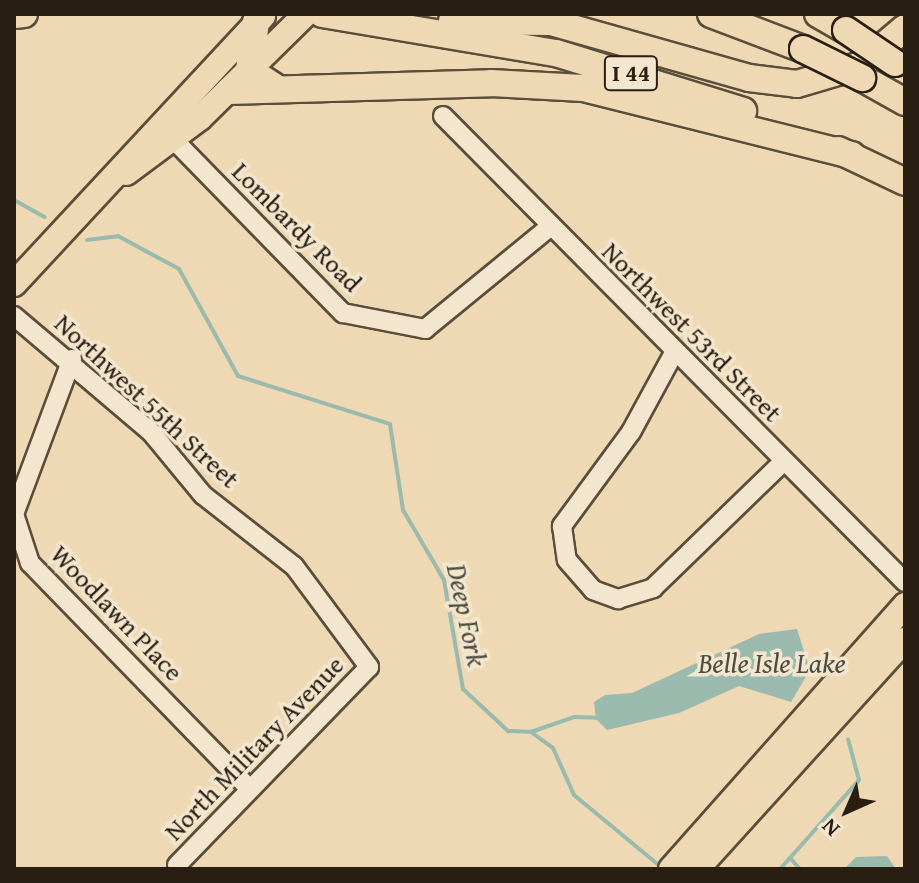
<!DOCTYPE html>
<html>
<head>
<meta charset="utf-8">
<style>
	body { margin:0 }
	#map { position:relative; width:919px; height:883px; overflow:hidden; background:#eed9b4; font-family:"Gentium Book Plus",serif }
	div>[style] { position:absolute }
	.water>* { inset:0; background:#99baad }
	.stream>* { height:4px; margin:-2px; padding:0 2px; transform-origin:2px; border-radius:2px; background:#99baad }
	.roads { filter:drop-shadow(2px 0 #5a4d3a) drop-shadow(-2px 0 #5a4d3a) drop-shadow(0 2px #5a4d3a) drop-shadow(0 -2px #5a4d3a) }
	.minor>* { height:18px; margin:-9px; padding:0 9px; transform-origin:9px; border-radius:9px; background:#f4e6ce }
	.major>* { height:24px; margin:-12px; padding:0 12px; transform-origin:12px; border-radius:12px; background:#eed9b4 }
	.highway>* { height:26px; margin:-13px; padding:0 13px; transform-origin:13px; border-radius:13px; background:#eed9b4 }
	.bridges { filter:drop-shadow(2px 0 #291e12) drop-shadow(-2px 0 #291e12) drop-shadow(0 2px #291e12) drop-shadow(0 -2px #291e12) }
	.highway-bridge>* { height:26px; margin:-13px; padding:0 13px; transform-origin:13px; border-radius:13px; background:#eed9b4 }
	span { translate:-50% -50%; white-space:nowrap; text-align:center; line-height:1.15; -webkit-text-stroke:7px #f4e6ce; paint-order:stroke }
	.shield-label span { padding:2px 6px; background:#f4e6ce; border:2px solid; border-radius:6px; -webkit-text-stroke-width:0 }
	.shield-label { font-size:24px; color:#291e12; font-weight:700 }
	.street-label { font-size:26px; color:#291e12 }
	.water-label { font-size:28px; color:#4b4d40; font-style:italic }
	.frame { position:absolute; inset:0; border:16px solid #291e12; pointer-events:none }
	.north { position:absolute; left:807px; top:771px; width:80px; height:80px; -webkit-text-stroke:6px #f4e6ce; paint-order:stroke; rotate:225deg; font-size:22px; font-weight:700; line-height:32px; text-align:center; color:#291e12 }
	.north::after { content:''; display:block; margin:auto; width:28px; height:36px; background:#291e12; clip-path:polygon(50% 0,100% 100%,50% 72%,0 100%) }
</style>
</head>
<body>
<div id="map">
	<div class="water">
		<div style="clip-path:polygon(797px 629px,810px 670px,791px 702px,739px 686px,679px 713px,607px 730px,596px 719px,594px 702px,605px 695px,632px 693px,759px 634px)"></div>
		<div style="clip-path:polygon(887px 856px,896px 869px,844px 869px,856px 857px)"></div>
	</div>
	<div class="stream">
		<div style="left:14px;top:200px;width:35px;rotate:29deg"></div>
		<div style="left:87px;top:240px;width:31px;rotate:-7deg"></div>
		<div style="left:118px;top:236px;width:69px;rotate:28.4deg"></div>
		<div style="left:179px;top:269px;width:122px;rotate:61.1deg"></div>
		<div style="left:238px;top:376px;width:159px;rotate:17.5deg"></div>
		<div style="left:390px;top:424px;width:87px;rotate:81.4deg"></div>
		<div style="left:403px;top:510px;width:81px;rotate:59.6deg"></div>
		<div style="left:444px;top:580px;width:111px;rotate:80.1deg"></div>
		<div style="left:463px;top:689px;width:62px;rotate:43deg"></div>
		<div style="left:508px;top:731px;width:23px;rotate:2deg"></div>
		<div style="left:531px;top:732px;width:27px;rotate:36deg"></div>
		<div style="left:553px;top:748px;width:51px;rotate:65.9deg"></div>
		<div style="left:574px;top:795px;width:113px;rotate:39.6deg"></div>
		<div style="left:531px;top:732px;width:46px;rotate:-19.2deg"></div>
		<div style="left:574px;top:717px;width:25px;rotate:2deg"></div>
		<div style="left:790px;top:858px;width:104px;rotate:-48.5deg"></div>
		<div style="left:859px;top:780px;width:42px;rotate:-105deg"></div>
		<div style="left:780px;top:869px;width:15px;rotate:-48deg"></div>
		<div style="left:790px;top:858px;width:15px;rotate:48deg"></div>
	</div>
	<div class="roads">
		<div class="minor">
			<div style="left:443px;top:116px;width:656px;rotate:45.25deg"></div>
			<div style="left:174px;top:140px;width:242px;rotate:45.7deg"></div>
			<div style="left:343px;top:313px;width:84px;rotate:11deg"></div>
			<div style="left:425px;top:329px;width:163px;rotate:-39.3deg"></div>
			<div style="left:14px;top:316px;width:180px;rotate:40.3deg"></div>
			<div style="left:151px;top:432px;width:82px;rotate:50.5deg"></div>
			<div style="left:203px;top:495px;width:115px;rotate:38deg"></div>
			<div style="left:294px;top:566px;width:126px;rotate:53.4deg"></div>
			<div style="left:369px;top:667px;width:276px;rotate:134.1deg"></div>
			<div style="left:675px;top:351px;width:92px;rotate:118.5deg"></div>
			<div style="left:631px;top:432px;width:117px;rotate:126.3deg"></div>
			<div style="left:562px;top:526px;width:34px;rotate:82deg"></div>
			<div style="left:567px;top:560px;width:40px;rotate:49deg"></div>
			<div style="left:593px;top:590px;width:27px;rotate:20deg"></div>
			<div style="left:618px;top:599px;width:37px;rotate:-17deg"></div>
			<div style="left:653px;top:588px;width:181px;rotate:-44.1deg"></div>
			<div style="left:72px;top:359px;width:165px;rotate:110.5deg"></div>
			<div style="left:14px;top:514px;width:52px;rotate:71.9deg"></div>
			<div style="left:30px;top:563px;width:313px;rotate:45.8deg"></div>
		</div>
		<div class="major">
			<div style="left:126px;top:173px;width:92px;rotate:-36.6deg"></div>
			<div style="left:200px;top:118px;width:148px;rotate:-44.5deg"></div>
			<div style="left:14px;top:284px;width:366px;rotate:-47.1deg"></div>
			<div style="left:671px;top:869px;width:353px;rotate:-48.4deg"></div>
			<div style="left:697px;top:869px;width:309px;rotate:-47.8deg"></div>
		</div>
		<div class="highway">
			<div style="left:322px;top:14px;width:237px;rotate:9.5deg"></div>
			<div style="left:556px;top:53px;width:196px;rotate:17.2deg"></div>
			<div style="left:711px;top:14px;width:98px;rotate:20.8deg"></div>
			<div style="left:818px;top:14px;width:32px;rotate:30deg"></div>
			<div style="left:14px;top:15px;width:10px;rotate:-6deg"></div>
			<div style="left:452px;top:21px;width:99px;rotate:0.6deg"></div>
			<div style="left:551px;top:22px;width:206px;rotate:15.8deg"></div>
			<div style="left:749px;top:78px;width:48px;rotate:7.1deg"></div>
			<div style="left:797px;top:84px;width:67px;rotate:-16.5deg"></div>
			<div style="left:861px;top:65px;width:57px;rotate:-40.1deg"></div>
			<div style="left:256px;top:22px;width:49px;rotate:98.3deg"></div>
			<div style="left:249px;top:70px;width:30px;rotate:33deg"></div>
			<div style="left:862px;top:78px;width:49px;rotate:29.2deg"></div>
			<div style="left:229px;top:91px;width:262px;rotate:-1.7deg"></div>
			<div style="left:491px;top:83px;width:92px;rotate:3.1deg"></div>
			<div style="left:583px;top:88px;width:277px;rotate:14deg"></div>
			<div style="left:838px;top:150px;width:74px;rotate:25.5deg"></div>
		</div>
	</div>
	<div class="bridges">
		<div class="highway-bridge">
			<div style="left:846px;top:30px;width:59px;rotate:34deg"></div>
			<div style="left:803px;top:49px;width:66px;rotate:26.2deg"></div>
		</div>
	</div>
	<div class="shield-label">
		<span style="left:631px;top:73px">I 44</span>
	</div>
	<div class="street-label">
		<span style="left:297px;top:227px;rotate:45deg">Lombardy Road</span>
		<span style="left:692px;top:332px;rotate:45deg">Northwest 53rd Street</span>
		<span style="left:147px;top:401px;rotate:43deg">Northwest 55th Street</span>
		<span style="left:117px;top:613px;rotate:46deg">Woodlawn Place</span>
		<span style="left:254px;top:748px;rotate:-46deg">North Military Avenue</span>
	</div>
	<div class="water-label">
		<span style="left:467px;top:615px;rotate:78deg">Deep Fork</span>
		<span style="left:772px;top:663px">Belle Isle Lake</span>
	</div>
	<div class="frame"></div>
	<div class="north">N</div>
</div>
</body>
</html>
